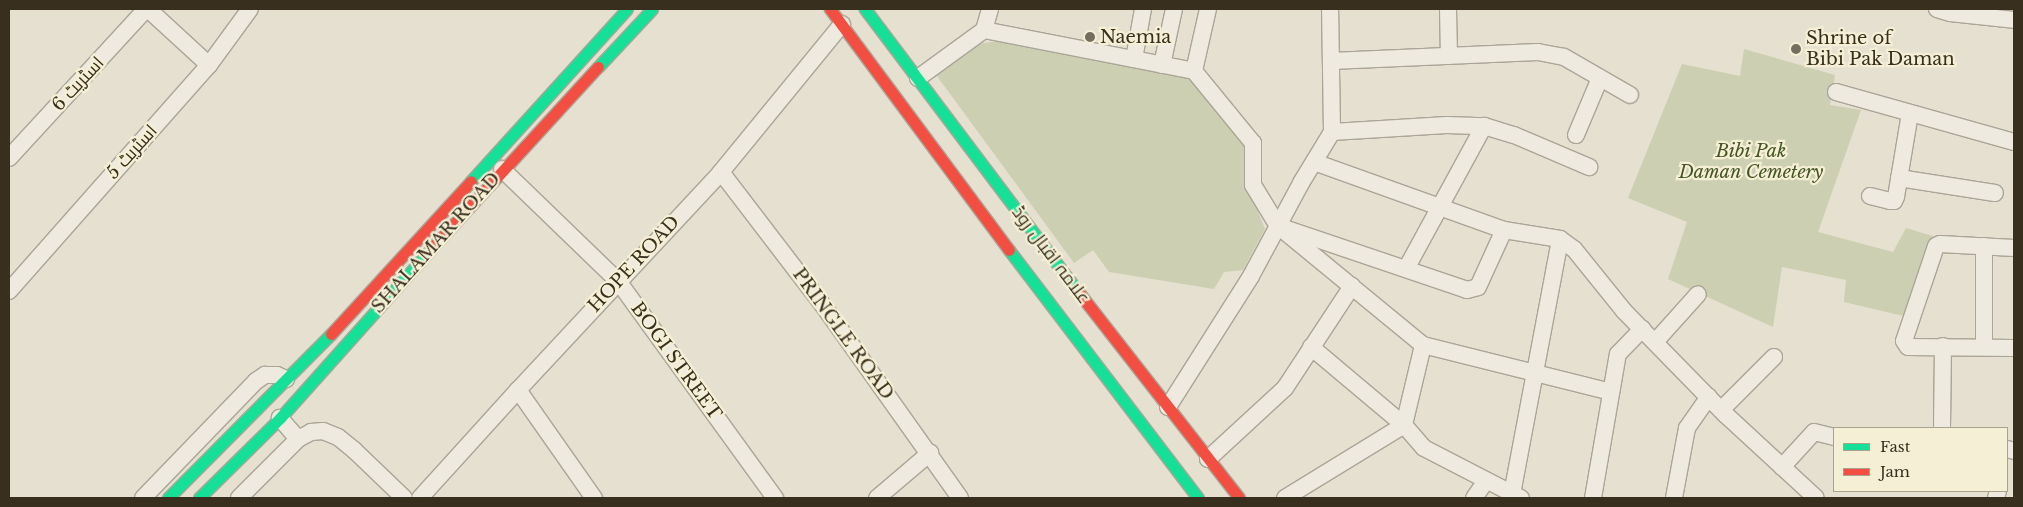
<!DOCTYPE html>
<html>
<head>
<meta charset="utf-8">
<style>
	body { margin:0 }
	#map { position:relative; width:2023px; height:507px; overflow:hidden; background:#e5e0cf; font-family:"Libre Baskerville",Cairo,serif }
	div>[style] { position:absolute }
	.cemetery>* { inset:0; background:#cccfb1 }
	.roads { filter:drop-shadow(1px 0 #aaa597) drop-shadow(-1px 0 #aaa597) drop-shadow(0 1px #aaa597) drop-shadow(0 -1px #aaa597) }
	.street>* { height:16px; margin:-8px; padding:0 8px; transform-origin:8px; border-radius:8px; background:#eeeae0 }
	.fast>* { height:11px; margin:-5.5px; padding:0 5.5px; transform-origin:5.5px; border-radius:5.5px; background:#16e098 }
	.jam>* { height:11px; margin:-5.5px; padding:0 5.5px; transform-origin:5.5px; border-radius:5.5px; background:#f24e42 }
	.dots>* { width:14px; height:14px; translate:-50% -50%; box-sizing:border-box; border:2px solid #f5efd5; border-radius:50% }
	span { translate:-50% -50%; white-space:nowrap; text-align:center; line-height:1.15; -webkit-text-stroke:4.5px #f5efd5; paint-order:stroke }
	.poi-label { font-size:18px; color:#392f1f }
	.left { translate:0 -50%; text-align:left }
	.street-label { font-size:18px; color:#392f1f }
	.park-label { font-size:18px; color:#455526; font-style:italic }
	.frame { position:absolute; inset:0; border:10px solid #392f1f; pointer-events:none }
	.legend { position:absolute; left:1833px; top:427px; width:175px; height:65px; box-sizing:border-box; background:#f5efd5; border:1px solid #aaa28c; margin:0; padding:6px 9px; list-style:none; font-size:15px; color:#392f1f }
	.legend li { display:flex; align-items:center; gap:10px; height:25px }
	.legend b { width:25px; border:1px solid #aaa28c }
</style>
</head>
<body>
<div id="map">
	<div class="cemetery">
		<div style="clip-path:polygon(1009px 40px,1192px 78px,1246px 141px,1248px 187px,1265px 229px,1243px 270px,1224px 272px,1214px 289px,1109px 272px,1093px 250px,1074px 263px,934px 72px,976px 44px)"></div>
		<div style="clip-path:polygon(1744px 49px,1835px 75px,1830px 105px,1861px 110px,1818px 232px,1893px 252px,1906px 228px,1939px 238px,1912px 318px,1844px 302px,1846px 280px,1782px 267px,1773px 327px,1668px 279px,1687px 222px,1628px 198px,1682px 64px,1740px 76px)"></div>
	</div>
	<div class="roads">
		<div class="street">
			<div style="left:148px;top:9px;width:83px;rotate:42.6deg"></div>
			<div style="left:1448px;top:9px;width:47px;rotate:88.8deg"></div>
			<div style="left:1937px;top:9px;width:14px;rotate:17deg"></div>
			<div style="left:1950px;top:13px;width:64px;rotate:6.2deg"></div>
			<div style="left:984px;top:30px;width:22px;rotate:-74deg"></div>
			<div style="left:1134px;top:59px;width:51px;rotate:-79.8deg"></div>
			<div style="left:1331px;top:61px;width:207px;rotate:-2.5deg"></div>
			<div style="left:1538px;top:52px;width:26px;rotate:11deg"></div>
			<div style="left:1564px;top:57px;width:76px;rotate:29.9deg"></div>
			<div style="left:1162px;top:65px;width:57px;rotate:-77.9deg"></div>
			<div style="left:1194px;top:71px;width:64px;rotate:-77.3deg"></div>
			<div style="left:918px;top:78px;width:82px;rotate:-36deg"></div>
			<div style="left:984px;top:30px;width:214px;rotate:11deg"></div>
			<div style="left:1194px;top:71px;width:93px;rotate:50.7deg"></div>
			<div style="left:1253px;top:143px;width:42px;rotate:90deg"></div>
			<div style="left:1253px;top:185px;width:48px;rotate:58.6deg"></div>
			<div style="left:1278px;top:226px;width:188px;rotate:39.4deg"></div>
			<div style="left:1423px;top:345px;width:194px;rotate:14deg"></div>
			<div style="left:1836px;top:92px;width:185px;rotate:15.7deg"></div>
			<div style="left:1332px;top:132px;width:115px;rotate:-3.5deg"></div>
			<div style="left:1447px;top:125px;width:37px;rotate:2deg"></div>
			<div style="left:1484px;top:126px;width:31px;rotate:17deg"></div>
			<div style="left:1514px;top:135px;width:82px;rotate:23.1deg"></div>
			<div style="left:1576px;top:135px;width:62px;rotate:-67.2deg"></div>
			<div style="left:9px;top:158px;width:202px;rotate:-47.4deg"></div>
			<div style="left:1314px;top:162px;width:202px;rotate:19.7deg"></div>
			<div style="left:1504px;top:230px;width:57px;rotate:9.1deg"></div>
			<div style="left:1560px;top:239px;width:17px;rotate:36deg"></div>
			<div style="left:1574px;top:249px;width:80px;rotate:51.1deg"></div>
			<div style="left:1624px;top:311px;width:146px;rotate:45.6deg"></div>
			<div style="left:1726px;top:415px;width:122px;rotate:42.7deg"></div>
			<div style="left:502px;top:169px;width:161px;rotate:44deg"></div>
			<div style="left:618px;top:281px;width:268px;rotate:54.1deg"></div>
			<div style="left:721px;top:172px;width:171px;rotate:52.6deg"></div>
			<div style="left:825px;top:308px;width:233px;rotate:54.6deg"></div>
			<div style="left:1899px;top:178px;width:97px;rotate:8.9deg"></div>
			<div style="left:1870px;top:196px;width:21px;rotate:14deg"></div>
			<div style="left:1890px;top:201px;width:4px"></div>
			<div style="left:1894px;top:201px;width:4px;rotate:-63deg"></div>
			<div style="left:1896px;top:197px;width:85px;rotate:-80.5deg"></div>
			<div style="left:1287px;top:229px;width:190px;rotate:18.7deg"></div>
			<div style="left:1467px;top:290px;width:11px;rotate:-15deg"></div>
			<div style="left:1478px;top:287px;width:63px;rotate:-65.5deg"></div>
			<div style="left:1984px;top:246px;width:101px;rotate:90deg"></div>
			<div style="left:2014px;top:248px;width:74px;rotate:-176.9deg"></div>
			<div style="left:1940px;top:244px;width:4px;rotate:153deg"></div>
			<div style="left:1936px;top:246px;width:100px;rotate:108.6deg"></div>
			<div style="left:1904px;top:341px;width:7px;rotate:56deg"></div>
			<div style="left:1908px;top:347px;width:106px;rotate:0.5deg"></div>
			<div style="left:1406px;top:269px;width:163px;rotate:-61.4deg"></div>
			<div style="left:9px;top:291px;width:302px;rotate:-48.5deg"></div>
			<div style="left:209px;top:65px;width:69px;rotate:-53.8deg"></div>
			<div style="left:1655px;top:342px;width:64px;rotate:-48.1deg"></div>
			<div style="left:1311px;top:347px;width:121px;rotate:40deg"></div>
			<div style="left:1404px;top:425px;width:82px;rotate:-76.6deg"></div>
			<div style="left:518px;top:390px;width:132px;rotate:54.9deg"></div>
			<div style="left:1168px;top:407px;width:155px;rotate:-57.6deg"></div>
			<div style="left:1251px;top:276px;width:106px;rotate:-61.7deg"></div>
			<div style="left:1301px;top:183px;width:60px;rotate:-58.7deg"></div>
			<div style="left:1332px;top:132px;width:123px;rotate:-90.9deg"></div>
			<div style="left:1721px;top:410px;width:75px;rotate:-45deg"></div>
			<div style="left:1942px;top:428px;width:82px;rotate:-89.3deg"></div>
			<div style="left:298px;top:439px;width:15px;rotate:-28deg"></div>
			<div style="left:311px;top:432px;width:12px;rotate:-5deg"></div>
			<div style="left:323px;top:431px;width:16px;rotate:22deg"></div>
			<div style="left:338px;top:437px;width:21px;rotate:39deg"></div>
			<div style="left:354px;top:450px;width:69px;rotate:43.8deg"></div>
			<div style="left:2007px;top:449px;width:7px;rotate:16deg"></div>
			<div style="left:1208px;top:459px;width:105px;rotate:-42.7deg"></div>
			<div style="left:1285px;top:388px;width:122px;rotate:-56.7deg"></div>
			<div style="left:1782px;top:467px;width:47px;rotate:-47.6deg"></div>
			<div style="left:1814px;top:432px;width:21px;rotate:14deg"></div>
			<div style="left:1512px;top:494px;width:259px;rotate:-79.3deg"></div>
			<div style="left:143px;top:498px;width:163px;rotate:-46deg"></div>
			<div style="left:256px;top:381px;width:11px;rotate:-34deg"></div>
			<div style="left:265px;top:375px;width:12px"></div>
			<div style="left:277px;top:375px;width:10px;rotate:24deg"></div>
			<div style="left:239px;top:498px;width:83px;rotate:-45deg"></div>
			<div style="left:298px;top:439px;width:28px;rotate:-131deg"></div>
			<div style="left:420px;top:498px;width:146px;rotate:-47.8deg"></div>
			<div style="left:518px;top:390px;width:298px;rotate:-47deg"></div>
			<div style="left:721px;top:172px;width:191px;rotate:-50.7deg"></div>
			<div style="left:877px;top:498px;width:70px;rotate:-40.3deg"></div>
			<div style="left:1285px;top:498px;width:140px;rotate:-31.5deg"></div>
			<div style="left:1404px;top:425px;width:30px;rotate:49deg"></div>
			<div style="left:1424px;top:448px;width:109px;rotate:27.3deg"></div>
			<div style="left:1474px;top:498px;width:21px;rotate:-55deg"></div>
			<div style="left:1593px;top:498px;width:146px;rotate:-80.2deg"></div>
			<div style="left:1618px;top:354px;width:35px;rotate:-46deg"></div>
			<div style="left:1674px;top:498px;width:71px;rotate:-79.5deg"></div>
			<div style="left:1687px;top:428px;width:38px;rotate:-55deg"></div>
			<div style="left:1996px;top:498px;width:7px;rotate:-74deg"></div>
		</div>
		<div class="fast">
			<div style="left:865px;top:9px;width:351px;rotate:53deg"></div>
			<div style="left:598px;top:67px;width:79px;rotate:-47deg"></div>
			<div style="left:471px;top:181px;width:232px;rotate:-47.8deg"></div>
			<div style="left:1009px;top:250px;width:312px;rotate:52.7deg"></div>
			<div style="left:168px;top:498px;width:231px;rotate:-45.2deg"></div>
			<div style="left:199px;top:498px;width:114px;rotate:-44.6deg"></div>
			<div style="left:280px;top:418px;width:227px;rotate:-48.2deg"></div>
		</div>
		<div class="jam">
			<div style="left:830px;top:9px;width:300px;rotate:53.4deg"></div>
			<div style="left:431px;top:249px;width:247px;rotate:-47.5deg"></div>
			<div style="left:1076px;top:289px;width:265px;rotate:52deg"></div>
			<div style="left:331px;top:334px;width:207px;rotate:-47.5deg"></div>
		</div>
	</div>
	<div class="dots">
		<div style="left:1090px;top:37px;background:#756d5d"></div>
		<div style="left:1796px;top:49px;background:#756d5d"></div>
	</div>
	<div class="poi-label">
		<span class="left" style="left:1100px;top:37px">Naemia</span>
		<span class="left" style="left:1806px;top:49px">Shrine of<br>Bibi Pak Daman</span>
	</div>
	<div class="street-label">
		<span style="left:78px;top:84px;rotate:-47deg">اسٹریٹ 6</span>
		<span style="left:132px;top:152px;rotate:-48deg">اسٹریٹ 5</span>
		<span style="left:436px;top:243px;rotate:-48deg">SHALAMAR ROAD</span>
		<span style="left:1051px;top:255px;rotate:53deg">علامہ اقبال روڈ</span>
		<span style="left:634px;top:264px;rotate:-47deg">HOPE ROAD</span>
		<span style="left:843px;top:334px;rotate:54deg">PRINGLE ROAD</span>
		<span style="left:676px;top:361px;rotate:54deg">BOGI STREET</span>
	</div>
	<div class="park-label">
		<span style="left:1751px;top:162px">Bibi Pak<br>Daman Cemetery</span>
	</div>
	<div class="frame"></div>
	<ul class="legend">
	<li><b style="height:6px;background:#16e098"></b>Fast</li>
	<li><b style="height:6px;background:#f24e42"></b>Jam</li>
	</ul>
</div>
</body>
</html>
